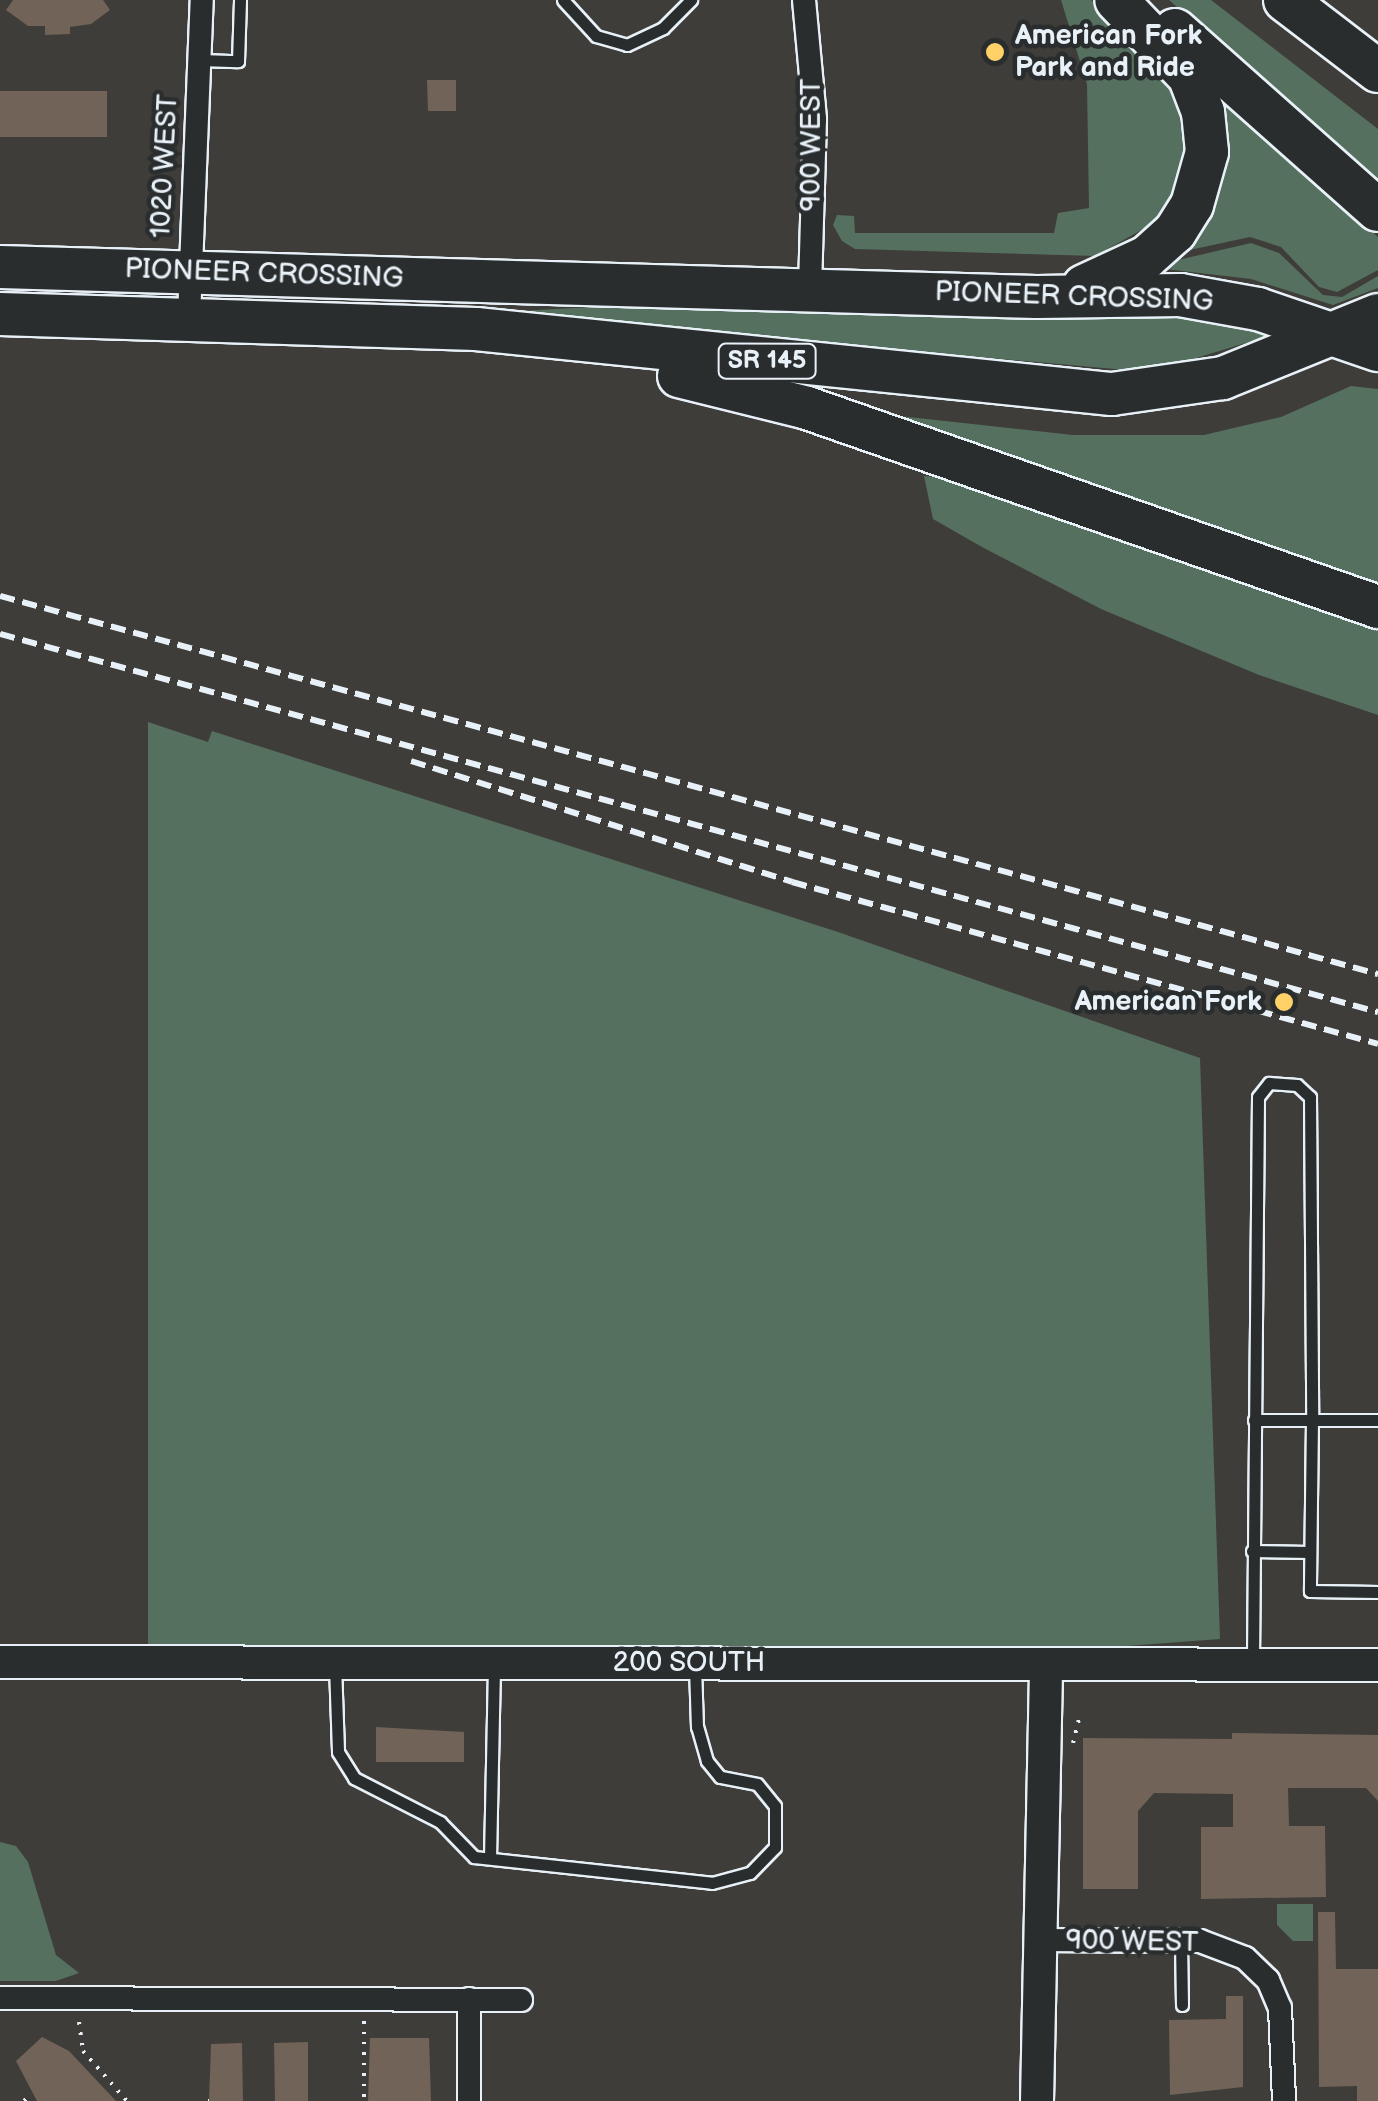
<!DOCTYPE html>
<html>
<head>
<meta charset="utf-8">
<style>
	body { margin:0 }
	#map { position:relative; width:1378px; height:2101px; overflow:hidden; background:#3f3d3a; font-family:"Balsamiq Sans",sans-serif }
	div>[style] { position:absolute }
	.green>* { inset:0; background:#55705e }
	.building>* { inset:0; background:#716357 }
	.path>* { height:4px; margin-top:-2px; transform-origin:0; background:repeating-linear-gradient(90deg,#e8f1f8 0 2.5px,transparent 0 10.5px) }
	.roads { filter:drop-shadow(2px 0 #e8f1f8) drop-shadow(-2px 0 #e8f1f8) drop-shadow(0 2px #e8f1f8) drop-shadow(0 -2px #e8f1f8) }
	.lane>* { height:11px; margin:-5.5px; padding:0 5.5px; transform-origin:5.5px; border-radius:5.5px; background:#2a2d2e }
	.street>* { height:22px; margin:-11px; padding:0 11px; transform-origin:11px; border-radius:11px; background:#2a2d2e }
	.secondary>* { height:32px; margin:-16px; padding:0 16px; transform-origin:16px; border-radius:16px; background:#2a2d2e }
	.highway>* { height:42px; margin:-21px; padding:0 21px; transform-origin:21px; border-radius:21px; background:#2a2d2e }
	.rail>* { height:6px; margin-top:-3px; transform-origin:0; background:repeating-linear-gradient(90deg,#e8f1f8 0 15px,transparent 0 23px) }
	.dots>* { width:28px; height:28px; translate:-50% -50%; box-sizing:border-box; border:5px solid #2a2d2e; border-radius:50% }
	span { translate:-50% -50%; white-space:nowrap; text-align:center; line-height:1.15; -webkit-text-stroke:9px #2a2d2e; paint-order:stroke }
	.shield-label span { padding:2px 8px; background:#2a2d2e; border:2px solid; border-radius:8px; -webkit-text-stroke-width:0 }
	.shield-label { font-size:25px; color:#e8f1f8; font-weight:700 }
	.poi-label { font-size:28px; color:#e8f1f8; font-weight:700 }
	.left { translate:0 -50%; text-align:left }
	.right { translate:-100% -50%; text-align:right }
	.street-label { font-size:28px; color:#e8f1f8 }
</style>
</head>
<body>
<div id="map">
	<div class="green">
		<div style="clip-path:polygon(1061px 0,1091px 0,1150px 45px,1190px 116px,1186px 179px,1153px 233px,1145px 228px,1095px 256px,855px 249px,842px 241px,833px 225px,837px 215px,854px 216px,855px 233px,1054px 233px,1058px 213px,1089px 208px,1087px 84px)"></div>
		<div style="clip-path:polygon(1169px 0,1211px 0,1378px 129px,1378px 186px)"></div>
		<div style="clip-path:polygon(1206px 83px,1378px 237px,1378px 270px,1337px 292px,1319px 287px,1281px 247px,1250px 237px,1171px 254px)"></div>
		<div style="clip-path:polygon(1251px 243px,1279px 253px,1323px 295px,1342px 297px,1378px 276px,1378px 288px,1333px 305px,1251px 279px,1148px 267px)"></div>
		<div style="clip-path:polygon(748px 298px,1190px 313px,1282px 332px,1183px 362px,1126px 370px,486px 313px)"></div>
		<div style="clip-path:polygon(1351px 386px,1378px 389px,1378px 586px,881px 414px,1073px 435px,1204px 435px,1281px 417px)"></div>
		<div style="clip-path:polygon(924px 476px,950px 478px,1378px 625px,1378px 715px,1259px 675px,1101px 609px,982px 547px,933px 519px)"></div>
		<div style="clip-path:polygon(148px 722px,208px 742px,212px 731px,838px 932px,1200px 1058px,1220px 1639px,1006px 1655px,148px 1645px)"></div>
		<div style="clip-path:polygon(0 1842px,16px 1846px,28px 1862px,56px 1955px,79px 1973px,56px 1981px,0 1981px)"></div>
		<div style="clip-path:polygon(1277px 1904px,1313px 1904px,1313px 1941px,1293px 1941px,1277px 1925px)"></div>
	</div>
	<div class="building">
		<div style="clip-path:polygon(13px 0,103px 0,110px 10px,91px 24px,70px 27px,70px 34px,45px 35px,45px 26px,28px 26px,6px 10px)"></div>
		<div style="clip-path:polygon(427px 80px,456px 80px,456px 111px,428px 111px)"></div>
		<div style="clip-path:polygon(0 91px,107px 91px,107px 137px,0 137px)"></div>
		<div style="clip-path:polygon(376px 1727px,464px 1732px,464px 1762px,376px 1762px)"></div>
		<div style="clip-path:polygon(1232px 1733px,1378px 1735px,1378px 1801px,1366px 1788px,1288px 1788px,1289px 1826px,1325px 1826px,1326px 1897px,1201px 1899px,1201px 1827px,1233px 1827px,1233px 1794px,1154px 1793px,1138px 1811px,1138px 1889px,1083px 1889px,1083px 1738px,1232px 1739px)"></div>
		<div style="clip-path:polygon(1318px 1912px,1335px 1912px,1336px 1969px,1378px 1969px,1378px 2101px,1357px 2101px,1357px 2086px,1319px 2087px)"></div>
		<div style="clip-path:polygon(1226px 1996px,1243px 1996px,1243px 2087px,1170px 2095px,1169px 2020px,1226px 2019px)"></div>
		<div style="clip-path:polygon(42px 2037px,69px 2051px,116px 2101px,37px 2101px,16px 2061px)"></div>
		<div style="clip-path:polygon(370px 2038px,429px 2038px,431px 2101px,368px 2101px)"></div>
		<div style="clip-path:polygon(308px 2042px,308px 2101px,275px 2101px,274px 2043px)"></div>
		<div style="clip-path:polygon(242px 2043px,243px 2101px,209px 2101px,211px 2044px)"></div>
	</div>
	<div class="path">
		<div style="left:1073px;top:1743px;width:25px;rotate:-76deg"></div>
		<div style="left:364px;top:2021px;width:80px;rotate:90deg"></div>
		<div style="left:79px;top:2022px;width:29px;rotate:82deg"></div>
		<div style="left:83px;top:2051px;width:67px;rotate:48.7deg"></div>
		<div style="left:24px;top:2101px;width:6px;rotate:-45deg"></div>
		<div style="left:208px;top:2101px;width:1px"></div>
	</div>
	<div class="roads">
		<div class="lane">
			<div style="left:563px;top:0;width:49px;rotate:47.5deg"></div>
			<div style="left:596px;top:36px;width:32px;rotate:16deg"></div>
			<div style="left:627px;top:45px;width:40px;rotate:-25deg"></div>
			<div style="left:663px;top:28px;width:40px;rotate:-45deg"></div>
			<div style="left:200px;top:60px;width:38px;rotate:2deg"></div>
			<div style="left:238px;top:61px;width:61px;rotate:-88.1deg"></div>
			<div style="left:1254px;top:1420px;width:58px"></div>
			<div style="left:1312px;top:1420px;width:171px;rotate:90.7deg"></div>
			<div style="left:1310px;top:1591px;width:68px;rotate:0.8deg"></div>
			<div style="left:1252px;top:1551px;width:58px;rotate:1deg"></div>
			<div style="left:1253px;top:1660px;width:563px;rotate:-89.49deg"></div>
			<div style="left:1258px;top:1097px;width:18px;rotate:-52deg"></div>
			<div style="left:1269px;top:1083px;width:28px;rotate:4deg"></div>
			<div style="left:1297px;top:1085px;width:18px;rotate:43deg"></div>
			<div style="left:1310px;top:1097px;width:323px;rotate:89.6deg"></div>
			<div style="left:1312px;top:1420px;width:66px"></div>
			<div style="left:335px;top:1665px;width:87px;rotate:88deg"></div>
			<div style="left:338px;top:1752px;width:31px;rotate:58deg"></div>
			<div style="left:354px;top:1778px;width:97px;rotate:27.1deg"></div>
			<div style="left:440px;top:1822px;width:49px;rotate:45.8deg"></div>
			<div style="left:474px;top:1857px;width:239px;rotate:6.2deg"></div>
			<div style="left:712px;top:1883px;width:39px;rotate:-15deg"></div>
			<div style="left:750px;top:1873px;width:36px;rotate:-46deg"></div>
			<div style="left:775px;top:1847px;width:41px;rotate:-90deg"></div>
			<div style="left:775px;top:1806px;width:28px;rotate:-129deg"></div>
			<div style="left:757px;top:1784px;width:38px;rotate:-169deg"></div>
			<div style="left:720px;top:1777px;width:21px;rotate:-129deg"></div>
			<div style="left:707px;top:1761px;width:35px;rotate:-106deg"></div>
			<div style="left:697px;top:1727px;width:60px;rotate:-91.9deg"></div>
			<div style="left:490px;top:1858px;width:191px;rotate:-88.8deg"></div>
			<div style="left:1181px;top:1941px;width:64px;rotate:89.1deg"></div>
		</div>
		<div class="street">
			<div style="left:804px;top:0;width:120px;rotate:84.7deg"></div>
			<div style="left:815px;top:119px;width:171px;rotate:91.7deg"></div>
			<div style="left:189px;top:317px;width:317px;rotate:-87.7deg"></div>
			<div style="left:1039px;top:1940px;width:161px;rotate:0.4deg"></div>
			<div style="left:1200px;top:1941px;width:48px;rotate:20.7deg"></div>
			<div style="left:1245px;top:1958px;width:32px;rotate:44deg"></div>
			<div style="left:1268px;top:1980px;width:30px;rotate:67deg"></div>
			<div style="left:1280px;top:2008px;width:93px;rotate:87.5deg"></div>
			<div style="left:0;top:1998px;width:521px;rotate:0.22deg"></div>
			<div style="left:469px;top:1999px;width:102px;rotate:90deg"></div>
		</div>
		<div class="secondary">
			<div style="left:0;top:1662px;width:1378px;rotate:0.12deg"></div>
			<div style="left:1037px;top:2101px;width:437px;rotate:-88.8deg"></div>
		</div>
		<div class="highway">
			<div style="left:1285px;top:0;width:117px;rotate:37.4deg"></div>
			<div style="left:1175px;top:30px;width:271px;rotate:41.6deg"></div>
			<div style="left:0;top:267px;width:1037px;rotate:1.66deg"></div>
			<div style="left:1037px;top:297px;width:143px;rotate:-0.8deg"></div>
			<div style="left:1180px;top:295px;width:79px;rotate:10.2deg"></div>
			<div style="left:1258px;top:309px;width:127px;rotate:18.9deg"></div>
			<div style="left:1084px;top:286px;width:69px;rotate:-24.7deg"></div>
			<div style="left:1147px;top:257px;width:38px;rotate:-42deg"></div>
			<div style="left:1175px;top:232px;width:32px;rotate:-58deg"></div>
			<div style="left:1192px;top:205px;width:55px;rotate:-74.2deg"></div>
			<div style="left:1207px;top:152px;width:40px;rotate:-95.7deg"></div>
			<div style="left:1203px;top:112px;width:39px;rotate:-111deg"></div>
			<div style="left:1189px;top:76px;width:105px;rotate:-133.8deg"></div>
			<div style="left:0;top:314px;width:476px;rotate:1.8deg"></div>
			<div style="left:476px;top:329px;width:639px;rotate:5.84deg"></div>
			<div style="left:1112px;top:394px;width:112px;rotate:-8.2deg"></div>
			<div style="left:1223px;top:378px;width:167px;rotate:-22.1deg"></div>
			<div style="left:679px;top:376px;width:132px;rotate:14deg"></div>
			<div style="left:807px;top:408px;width:605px;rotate:19.21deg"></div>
		</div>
	</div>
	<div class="rail">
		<div style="left:0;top:596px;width:1429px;rotate:15.34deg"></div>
		<div style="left:0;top:634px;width:1429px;rotate:15.34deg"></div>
		<div style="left:411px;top:761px;width:400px;rotate:17.6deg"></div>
		<div style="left:792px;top:882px;width:608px;rotate:15.45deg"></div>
	</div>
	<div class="dots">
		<div style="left:995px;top:52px;background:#ffd166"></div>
		<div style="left:1284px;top:1002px;background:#ffd166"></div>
	</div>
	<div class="shield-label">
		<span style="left:767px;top:361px">SR 145</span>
	</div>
	<div class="poi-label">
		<span class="left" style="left:1015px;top:52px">American Fork<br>Park and Ride</span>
		<span class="right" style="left:1262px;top:1002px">American Fork</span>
	</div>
	<div class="street-label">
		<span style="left:812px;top:145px;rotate:-90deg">900 WEST</span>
		<span style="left:165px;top:166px;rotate:-87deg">1020 WEST</span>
		<span style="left:264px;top:274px;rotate:2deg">PIONEER CROSSING</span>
		<span style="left:1074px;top:297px;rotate:2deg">PIONEER CROSSING</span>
		<span style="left:689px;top:1663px">200 SOUTH</span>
		<span style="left:1132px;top:1942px;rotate:1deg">900 WEST</span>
	</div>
</div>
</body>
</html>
